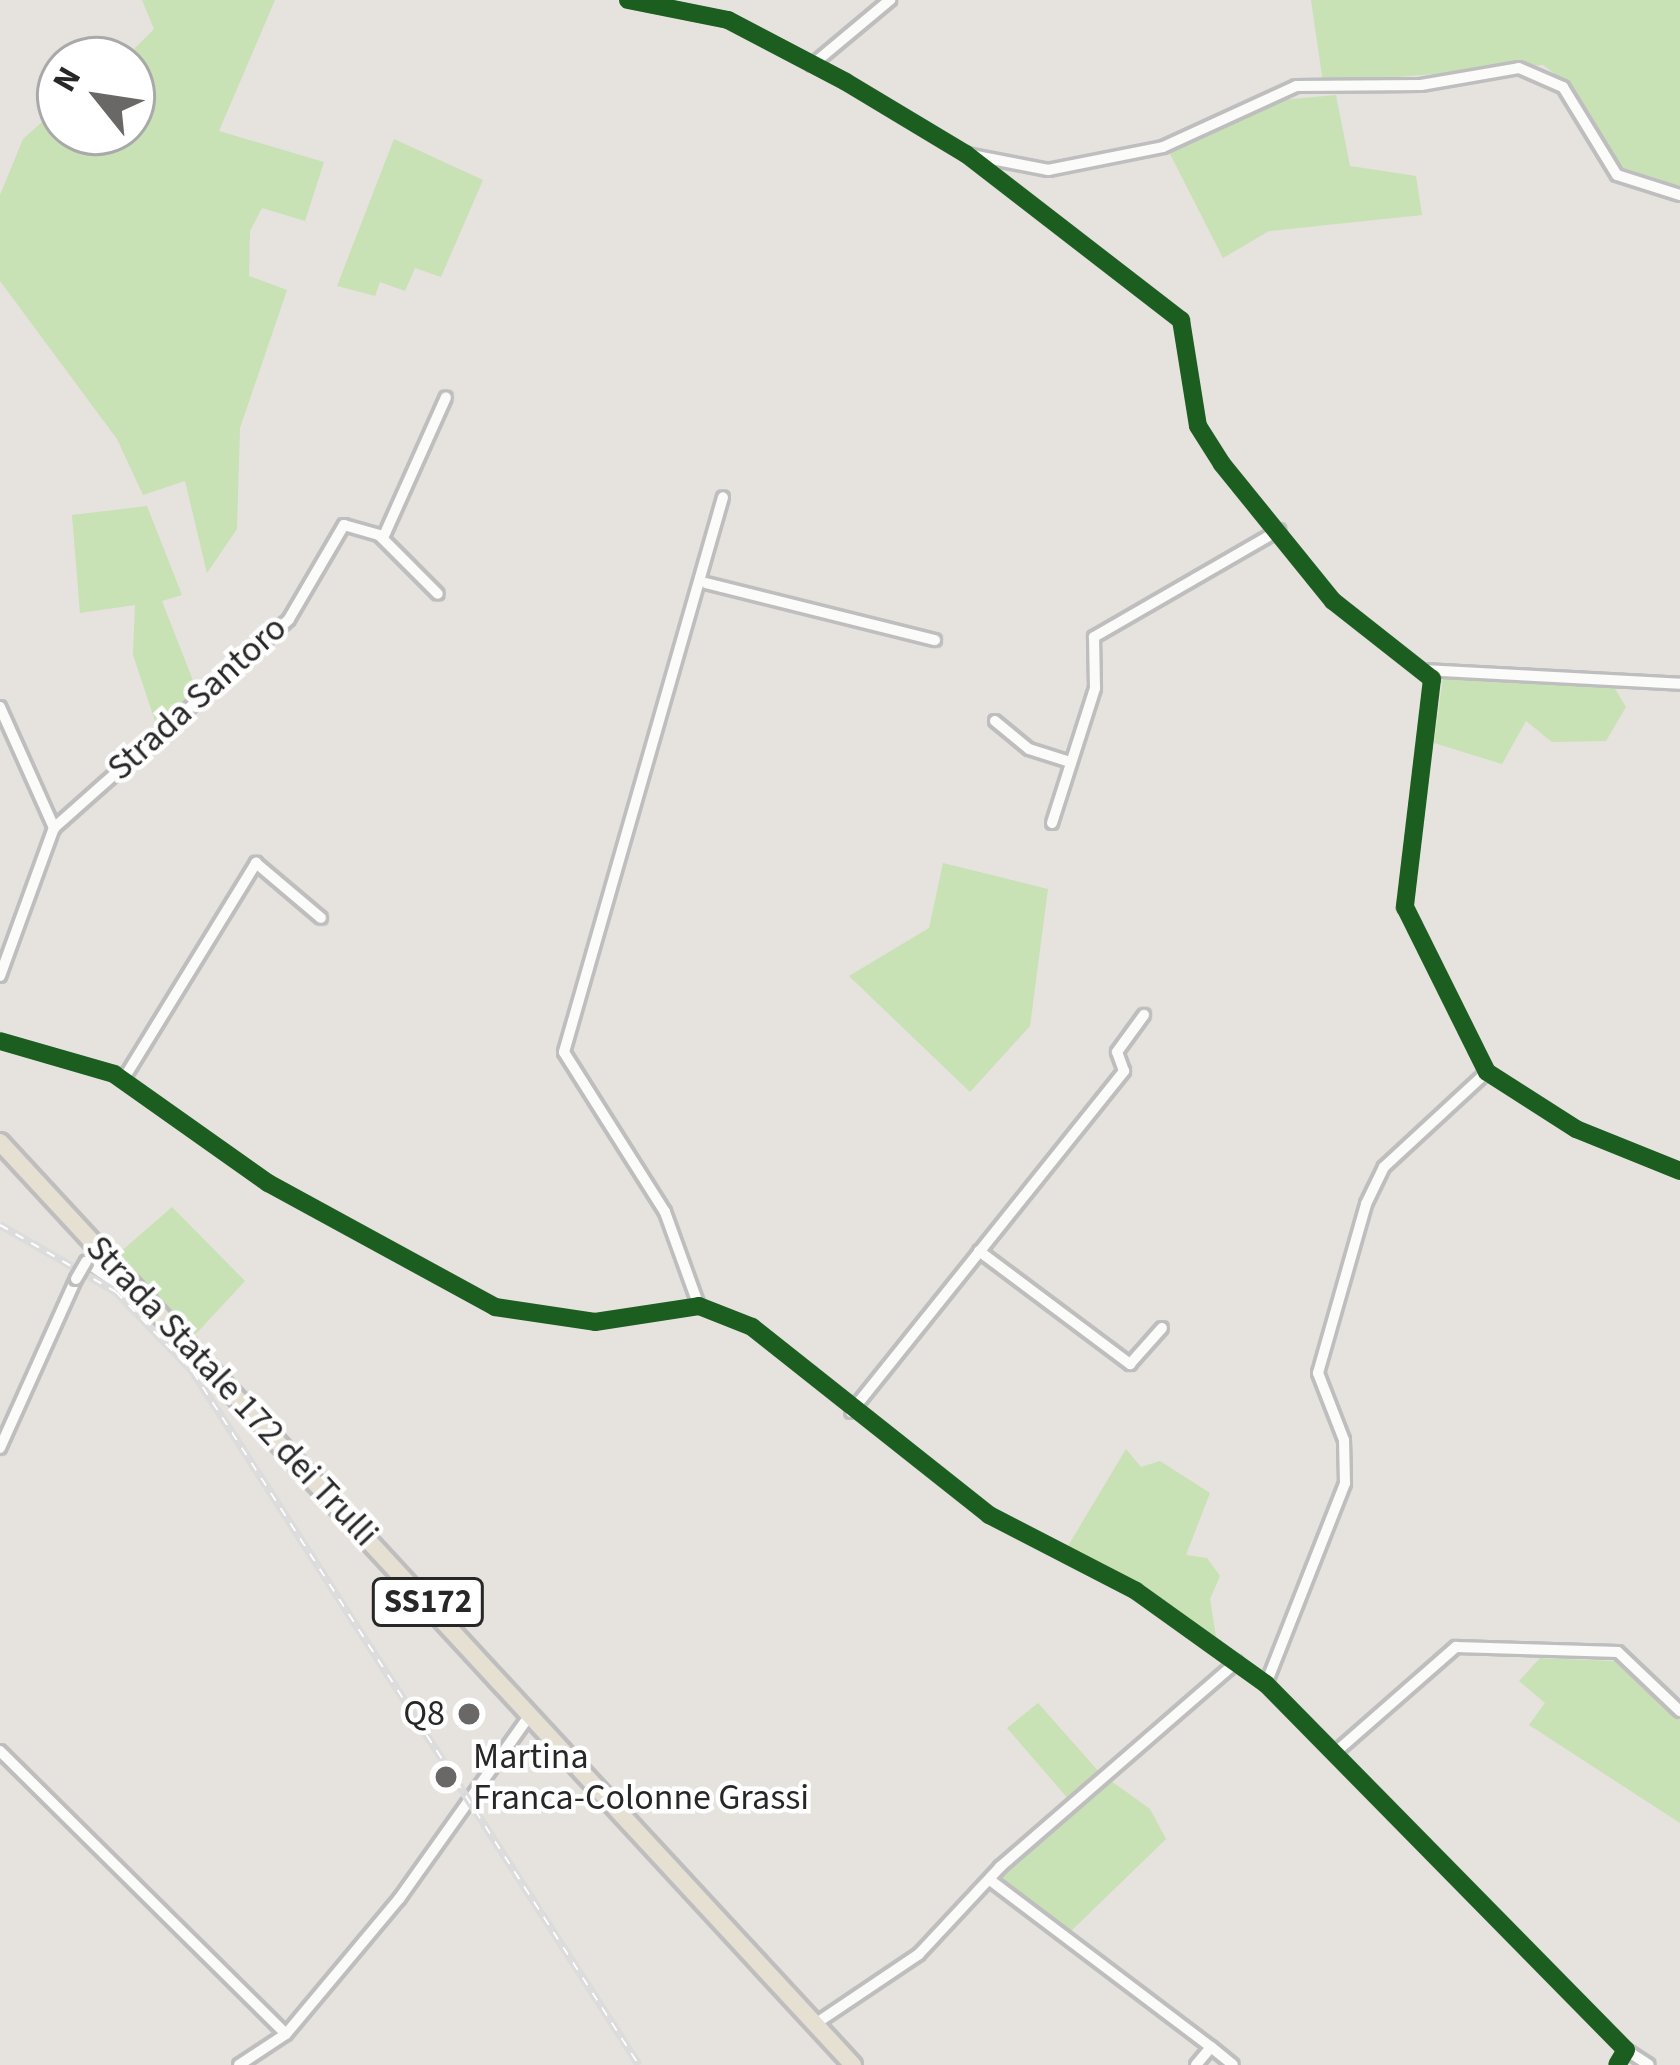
<!DOCTYPE html>
<html>
<head>
<meta charset="utf-8">
<style>
	body { margin:0 }
	#map { position:relative; width:1680px; height:2065px; overflow:hidden; background:#e6e2dd; font-family:"Source Sans 3",sans-serif }
	div>[style] { position:absolute }
	.green>* { inset:0; background:#c8e1b5 }
	.roads { filter:drop-shadow(3px 0 #bfbebf) drop-shadow(-3px 0 #bfbebf) drop-shadow(0 3px #bfbebf) drop-shadow(0 -3px #bfbebf) }
	.street>* { height:10px; margin:-5px; padding:0 5px; transform-origin:5px; border-radius:5px; background:#fbfbfa }
	.primary>* { height:16px; margin:-8px; padding:0 8px; transform-origin:8px; border-radius:8px; background:#e6e0d2 }
	.rail>* { height:8px; margin-top:-4px; transform-origin:0; background:repeating-linear-gradient(90deg,#fff 0 9px,#dcdcdd 0 18px); box-sizing:border-box; border-block:3px solid #dcdcdd }
	.bridges { filter:drop-shadow(3px 0 #bfbebf) drop-shadow(-3px 0 #bfbebf) drop-shadow(0 3px #bfbebf) drop-shadow(0 -3px #bfbebf) }
	.street-bridge>* { height:10px; margin:-5px; padding:0 5px; transform-origin:5px; border-radius:5px; background:#fbfbfa }
	.cycleway>* { height:18px; margin:-9px; padding:0 9px; transform-origin:9px; border-radius:9px; background:#1b5e20 }
	.dots>* { width:33px; height:33px; translate:-50% -50%; box-sizing:border-box; border:6px solid #fff; border-radius:50% }
	span { translate:-50% -50%; white-space:nowrap; text-align:center; line-height:1.15; -webkit-text-stroke:9px #fff; paint-order:stroke }
	.shield-label span { padding:3px 9px; background:#fff; border:3px solid; border-radius:9px; -webkit-text-stroke-width:0 }
	.shield-label { font-size:33px; color:#272727; font-weight:700 }
	.street-label { font-size:36px; color:#272727 }
	.poi-label { font-size:36px; color:#272727 }
	.right { translate:-100% -50%; text-align:right }
	.left { translate:0 -50%; text-align:left }
	.north { position:absolute; left:36px; top:36px; width:120px; height:120px; box-sizing:border-box; background:#fff; border:3px solid #a9a9a9; border-radius:50%; rotate:300deg; font-size:33px; font-weight:700; line-height:48px; text-align:center; color:#272727 }
	.north::after { content:''; display:block; margin:auto; width:42px; height:54px; background:#6a6867; clip-path:polygon(50% 0,100% 100%,50% 72%,0 100%) }
</style>
</head>
<body>
<div id="map">
	<div class="green">
		<div style="clip-path:polygon(142px 0,275px 0,219px 131px,324px 162px,305px 221px,262px 208px,250px 231px,249px 276px,287px 290px,240px 428px,237px 529px,207px 573px,185px 481px,143px 495px,117px 439px,0 281px,0 195px,23px 139px,60px 106px,60px 132px,132px 132px,132px 60px,123px 60px,154px 29px)"></div>
		<div style="clip-path:polygon(1311px 0,1680px 0,1680px 186px,1615px 165px,1572px 87px,1543px 65px,1323px 83px)"></div>
		<div style="clip-path:polygon(1336px 95px,1350px 166px,1416px 176px,1422px 215px,1269px 231px,1223px 258px,1169px 152px,1269px 101px)"></div>
		<div style="clip-path:polygon(394px 139px,483px 180px,441px 277px,415px 268px,405px 291px,380px 282px,375px 296px,337px 286px)"></div>
		<div style="clip-path:polygon(147px 506px,182px 595px,162px 601px,199px 696px,159px 733px,133px 655px,135px 605px,80px 613px,72px 515px)"></div>
		<div style="clip-path:polygon(1443px 677px,1612px 684px,1626px 707px,1606px 741px,1552px 742px,1526px 721px,1502px 764px,1434px 743px)"></div>
		<div style="clip-path:polygon(943px 863px,1048px 889px,1030px 1026px,970px 1092px,849px 976px,929px 928px)"></div>
		<div style="clip-path:polygon(172px 1207px,245px 1281px,193px 1337px,118px 1254px)"></div>
		<div style="clip-path:polygon(1126px 1449px,1141px 1467px,1160px 1461px,1210px 1493px,1186px 1555px,1207px 1558px,1220px 1576px,1210px 1599px,1217px 1643px,1065px 1551px)"></div>
		<div style="clip-path:polygon(1540px 1658px,1614px 1661px,1680px 1720px,1680px 1823px,1529px 1725px,1545px 1703px,1519px 1681px)"></div>
		<div style="clip-path:polygon(1038px 1703px,1100px 1773px,1150px 1809px,1166px 1839px,1067px 1935px,995px 1878px,1070px 1801px,1007px 1728px)"></div>
	</div>
	<div class="roads">
		<div class="street">
			<div style="left:628px;top:0;width:102px;rotate:11.3deg"></div>
			<div style="left:728px;top:20px;width:133px;rotate:27.7deg"></div>
			<div style="left:846px;top:82px;width:140px;rotate:31deg"></div>
			<div style="left:966px;top:154px;width:272px;rotate:37.7deg"></div>
			<div style="left:1181px;top:320px;width:107px;rotate:80.9deg"></div>
			<div style="left:1198px;top:426px;width:45px;rotate:57.7deg"></div>
			<div style="left:1222px;top:464px;width:176px;rotate:51deg"></div>
			<div style="left:1333px;top:601px;width:126px;rotate:38.2deg"></div>
			<div style="left:1432px;top:679px;width:230px;rotate:96.8deg"></div>
			<div style="left:1405px;top:907px;width:184px;rotate:63.6deg"></div>
			<div style="left:1487px;top:1072px;width:106px;rotate:32.6deg"></div>
			<div style="left:1576px;top:1129px;width:112px;rotate:22deg"></div>
			<div style="left:812px;top:65px;width:102px;rotate:-39.8deg"></div>
			<div style="left:966px;top:154px;width:84px;rotate:11deg"></div>
			<div style="left:1048px;top:170px;width:117px;rotate:-11.3deg"></div>
			<div style="left:1163px;top:147px;width:146px;rotate:-24.6deg"></div>
			<div style="left:1296px;top:86px;width:125px;rotate:-0.5deg"></div>
			<div style="left:1421px;top:85px;width:99px;rotate:-9.8deg"></div>
			<div style="left:1519px;top:68px;width:48px;rotate:23.4deg"></div>
			<div style="left:1563px;top:87px;width:103px;rotate:58.5deg"></div>
			<div style="left:1617px;top:175px;width:66px;rotate:17.6deg"></div>
			<div style="left:383px;top:538px;width:154px;rotate:-65.9deg"></div>
			<div style="left:706px;top:583px;width:236px;rotate:14deg"></div>
			<div style="left:1424px;top:670px;width:256px;rotate:3.1deg"></div>
			<div style="left:0;top:707px;width:133px;rotate:65.9deg"></div>
			<div style="left:995px;top:721px;width:44px;rotate:39.5deg"></div>
			<div style="left:1029px;top:749px;width:43px;rotate:17.6deg"></div>
			<div style="left:1052px;top:823px;width:142px;rotate:-72.3deg"></div>
			<div style="left:1095px;top:688px;width:51px;rotate:-91.1deg"></div>
			<div style="left:1094px;top:637px;width:214px;rotate:-30deg"></div>
			<div style="left:0;top:976px;width:158px;rotate:-70deg"></div>
			<div style="left:54px;top:828px;width:314px;rotate:-41.6deg"></div>
			<div style="left:289px;top:619px;width:109px;rotate:-59.7deg"></div>
			<div style="left:344px;top:525px;width:36px;rotate:16deg"></div>
			<div style="left:379px;top:535px;width:83px;rotate:45deg"></div>
			<div style="left:0;top:1041px;width:119px;rotate:16.1deg"></div>
			<div style="left:114px;top:1074px;width:189px;rotate:35.3deg"></div>
			<div style="left:268px;top:1183px;width:259px;rotate:28.6deg"></div>
			<div style="left:495px;top:1307px;width:101px;rotate:8.5deg"></div>
			<div style="left:595px;top:1322px;width:105px;rotate:-8.7deg"></div>
			<div style="left:699px;top:1306px;width:57px;rotate:21.6deg"></div>
			<div style="left:752px;top:1327px;width:303px;rotate:38.4deg"></div>
			<div style="left:989px;top:1515px;width:165px;rotate:27.3deg"></div>
			<div style="left:1136px;top:1591px;width:160px;rotate:35.6deg"></div>
			<div style="left:1266px;top:1684px;width:513px;rotate:45.47deg"></div>
			<div style="left:1626px;top:2050px;width:17px;rotate:121deg"></div>
			<div style="left:123px;top:1080px;width:255px;rotate:-58.5deg"></div>
			<div style="left:256px;top:863px;width:85px;rotate:40.2deg"></div>
			<div style="left:979px;top:1251px;width:189px;rotate:36.8deg"></div>
			<div style="left:1130px;top:1364px;width:48px;rotate:-48.4deg"></div>
			<div style="left:86px;top:1262px;width:65px;rotate:34.4deg"></div>
			<div style="left:699px;top:1306px;width:100px;rotate:-109.9deg"></div>
			<div style="left:665px;top:1212px;width:189px;rotate:-122.3deg"></div>
			<div style="left:564px;top:1052px;width:577px;rotate:-74.01deg"></div>
			<div style="left:851px;top:1412px;width:437px;rotate:-51.3deg"></div>
			<div style="left:1124px;top:1071px;width:20px;rotate:-110deg"></div>
			<div style="left:1117px;top:1052px;width:46px;rotate:-53.9deg"></div>
			<div style="left:0;top:1448px;width:185px;rotate:-65.8deg"></div>
			<div style="left:1266px;top:1684px;width:216px;rotate:-68.5deg"></div>
			<div style="left:1345px;top:1483px;width:43px;rotate:-91.3deg"></div>
			<div style="left:1344px;top:1440px;width:72px;rotate:-111.2deg"></div>
			<div style="left:1318px;top:1373px;width:176px;rotate:-74.1deg"></div>
			<div style="left:1366px;top:1204px;width:41px;rotate:-64.1deg"></div>
			<div style="left:1384px;top:1167px;width:140px;rotate:-42.7deg"></div>
			<div style="left:0;top:1751px;width:402px;rotate:44.7deg"></div>
			<div style="left:1337px;top:1751px;width:158px;rotate:-41.2deg"></div>
			<div style="left:1456px;top:1647px;width:162px;rotate:1.8deg"></div>
			<div style="left:1618px;top:1652px;width:86px;rotate:43.6deg"></div>
			<div style="left:990px;top:1880px;width:277px;rotate:37.1deg"></div>
			<div style="left:815px;top:2024px;width:125px;rotate:-33.9deg"></div>
			<div style="left:919px;top:1954px;width:119px;rotate:-47deg"></div>
			<div style="left:1000px;top:1867px;width:313px;rotate:-40.9deg"></div>
			<div style="left:1626px;top:2050px;width:27px;rotate:33deg"></div>
			<div style="left:239px;top:2065px;width:56px;rotate:-33.4deg"></div>
			<div style="left:286px;top:2034px;width:176px;rotate:-50.1deg"></div>
			<div style="left:399px;top:1899px;width:226px;rotate:-54.6deg"></div>
			<div style="left:1196px;top:2065px;width:23px;rotate:-50deg"></div>
			<div style="left:1211px;top:2047px;width:28px;rotate:39deg"></div>
		</div>
		<div class="primary">
			<div style="left:0;top:1142px;width:1257px;rotate:47.26deg"></div>
		</div>
	</div>
	<div class="rail">
		<div style="left:0;top:1225px;width:134px;rotate:30deg"></div>
		<div style="left:116px;top:1292px;width:111px;rotate:46.1deg"></div>
		<div style="left:193px;top:1372px;width:824px;rotate:57.24deg"></div>
	</div>
	<div class="bridges">
		<div class="street-bridge">
			<div style="left:76px;top:1279px;width:20px;rotate:-60deg"></div>
		</div>
	</div>
	<div class="cycleway">
		<div style="left:628px;top:0;width:102px;rotate:11.3deg"></div>
		<div style="left:728px;top:20px;width:133px;rotate:27.7deg"></div>
		<div style="left:846px;top:82px;width:140px;rotate:31deg"></div>
		<div style="left:966px;top:154px;width:272px;rotate:37.7deg"></div>
		<div style="left:1181px;top:320px;width:107px;rotate:80.9deg"></div>
		<div style="left:1198px;top:426px;width:45px;rotate:57.7deg"></div>
		<div style="left:1222px;top:464px;width:176px;rotate:51deg"></div>
		<div style="left:1333px;top:601px;width:126px;rotate:38.2deg"></div>
		<div style="left:1432px;top:679px;width:230px;rotate:96.8deg"></div>
		<div style="left:1405px;top:907px;width:184px;rotate:63.6deg"></div>
		<div style="left:1487px;top:1072px;width:106px;rotate:32.6deg"></div>
		<div style="left:1576px;top:1129px;width:112px;rotate:22deg"></div>
		<div style="left:0;top:1041px;width:119px;rotate:16.1deg"></div>
		<div style="left:114px;top:1074px;width:189px;rotate:35.3deg"></div>
		<div style="left:268px;top:1183px;width:259px;rotate:28.6deg"></div>
		<div style="left:495px;top:1307px;width:101px;rotate:8.5deg"></div>
		<div style="left:595px;top:1322px;width:105px;rotate:-8.7deg"></div>
		<div style="left:699px;top:1306px;width:57px;rotate:21.6deg"></div>
		<div style="left:752px;top:1327px;width:303px;rotate:38.4deg"></div>
		<div style="left:989px;top:1515px;width:165px;rotate:27.3deg"></div>
		<div style="left:1136px;top:1591px;width:160px;rotate:35.6deg"></div>
		<div style="left:1266px;top:1684px;width:513px;rotate:45.47deg"></div>
		<div style="left:1626px;top:2050px;width:17px;rotate:121deg"></div>
	</div>
	<div class="dots">
		<div style="left:469px;top:1714px;background:#6a6867"></div>
		<div style="left:446px;top:1777px;background:#6a6867"></div>
	</div>
	<div class="shield-label">
		<span style="left:428px;top:1602px">SS172</span>
	</div>
	<div class="street-label">
		<span style="left:197px;top:698px;rotate:-42deg">Strada Santoro</span>
		<span style="left:232px;top:1391px;rotate:47deg">Strada Statale 172 dei Trulli</span>
	</div>
	<div class="poi-label">
		<span class="right" style="left:445px;top:1714px">Q8</span>
		<span class="left" style="left:473px;top:1777px">Martina<br>Franca-Colonne Grassi</span>
	</div>
	<div class="north">N</div>
</div>
</body>
</html>
